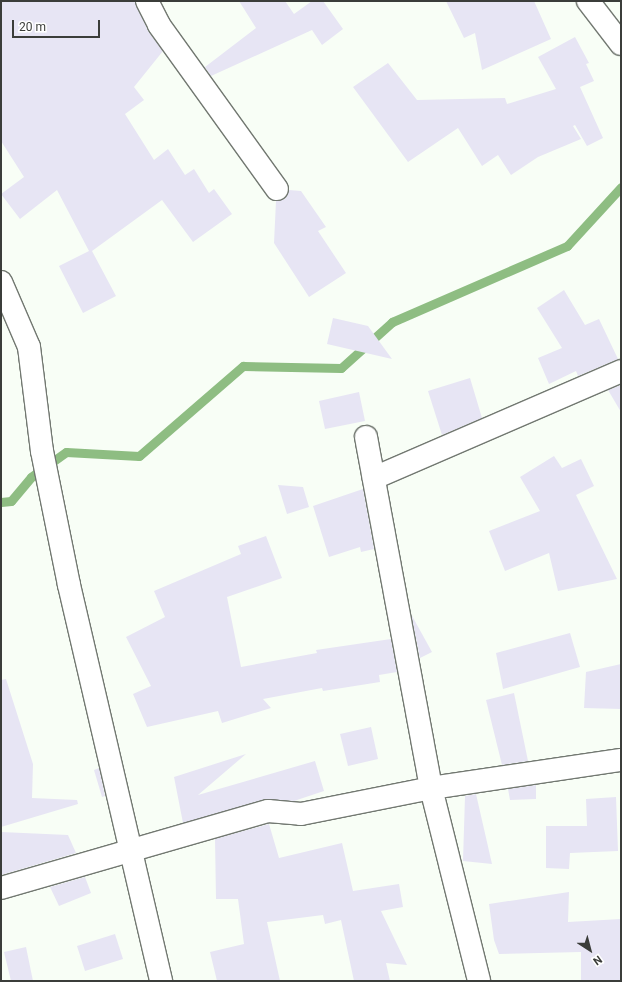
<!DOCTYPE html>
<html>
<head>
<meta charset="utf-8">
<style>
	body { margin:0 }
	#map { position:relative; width:622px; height:982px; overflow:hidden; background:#f8fef6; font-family:Roboto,sans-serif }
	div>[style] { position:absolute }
	.stream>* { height:9px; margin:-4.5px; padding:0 4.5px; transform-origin:4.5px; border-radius:4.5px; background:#8ebd82 }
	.building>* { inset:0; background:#e7e5f4 }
	.roads { filter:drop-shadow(1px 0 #727871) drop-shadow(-1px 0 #727871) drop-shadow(0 1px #727871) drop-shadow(0 -1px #727871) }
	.minor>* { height:22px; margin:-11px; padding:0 11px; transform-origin:11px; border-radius:11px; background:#fff }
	span { translate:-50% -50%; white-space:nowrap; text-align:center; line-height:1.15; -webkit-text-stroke:3.5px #fff; paint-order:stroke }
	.frame { position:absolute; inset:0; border:2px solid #3b3d3a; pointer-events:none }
	.north { position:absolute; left:570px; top:930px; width:40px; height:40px; -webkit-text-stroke:3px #fff; paint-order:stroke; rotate:144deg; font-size:11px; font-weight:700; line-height:16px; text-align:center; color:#3b3d3a }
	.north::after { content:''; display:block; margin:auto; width:14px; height:18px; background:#3b3d3a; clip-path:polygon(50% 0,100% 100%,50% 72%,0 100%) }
	.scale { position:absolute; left:12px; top:20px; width:88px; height:18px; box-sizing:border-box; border:2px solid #3b3d3a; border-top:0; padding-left:5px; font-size:12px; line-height:14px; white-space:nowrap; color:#3b3d3a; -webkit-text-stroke:3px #fff; paint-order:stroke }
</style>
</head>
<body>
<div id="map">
	<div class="stream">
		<div style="left:1px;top:502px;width:10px;rotate:-6deg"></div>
		<div style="left:11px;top:501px;width:31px;rotate:-50deg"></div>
		<div style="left:31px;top:477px;width:43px;rotate:-35.5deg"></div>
		<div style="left:66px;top:452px;width:73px;rotate:3.1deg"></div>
		<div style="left:139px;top:456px;width:138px;rotate:-40.9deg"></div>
		<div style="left:243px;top:366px;width:98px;rotate:1.2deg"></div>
		<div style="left:341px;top:368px;width:69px;rotate:-42deg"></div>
		<div style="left:392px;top:322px;width:191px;rotate:-23.5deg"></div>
		<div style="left:567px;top:246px;width:80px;rotate:-47.5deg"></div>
	</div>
	<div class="building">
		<div style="clip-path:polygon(1px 1px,135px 1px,148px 31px,163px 51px,134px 87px,144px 100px,125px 114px,154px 160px,168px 149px,185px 175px,194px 169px,209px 193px,214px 189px,232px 214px,193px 242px,162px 200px,92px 251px,116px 296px,83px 313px,59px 266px,89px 251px,57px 190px,20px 219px,1px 194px,24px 177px,1px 141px)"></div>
		<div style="clip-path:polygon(239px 1px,285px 1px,294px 14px,312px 1px,323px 1px,343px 29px,322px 45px,312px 30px,211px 76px,205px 67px,256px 28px)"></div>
		<div style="clip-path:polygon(446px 1px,534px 1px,551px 39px,482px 70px,475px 33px,464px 38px)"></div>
		<div style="clip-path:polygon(575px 37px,589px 63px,586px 64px,594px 81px,580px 87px,603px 138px,587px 146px,575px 125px,573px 126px,581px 139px,538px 157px,511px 175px,498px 155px,482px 166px,458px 128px,408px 162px,353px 87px,388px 63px,417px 100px,505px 98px,507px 104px,556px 89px,538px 57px)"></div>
		<div style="clip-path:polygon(289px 190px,301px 191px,326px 227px,318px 231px,346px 273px,309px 297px,274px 243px,276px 201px,285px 199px)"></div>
		<div style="clip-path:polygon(564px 290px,585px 325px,599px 319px,618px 359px,578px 376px,576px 371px,549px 384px,538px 358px,562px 348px,537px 308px)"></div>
		<div style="clip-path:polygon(333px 318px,368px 326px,392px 359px,327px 344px)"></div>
		<div style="clip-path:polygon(470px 378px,482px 418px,442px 435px,428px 391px)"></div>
		<div style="clip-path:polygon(621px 385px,621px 412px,608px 390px)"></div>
		<div style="clip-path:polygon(359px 392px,365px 421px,325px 429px,319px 401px)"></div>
		<div style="clip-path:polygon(554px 456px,562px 468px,581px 459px,594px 486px,576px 495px,617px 579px,558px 591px,549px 553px,505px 571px,489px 531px,540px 511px,520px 477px)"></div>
		<div style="clip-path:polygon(278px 485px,303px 487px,309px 507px,287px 514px)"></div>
		<div style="clip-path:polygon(363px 489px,374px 549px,361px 552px,360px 547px,329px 557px,313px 506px)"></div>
		<div style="clip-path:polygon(266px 536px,282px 578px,227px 597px,241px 667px,317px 653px,316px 650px,391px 639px,397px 672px,379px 675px,380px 682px,323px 691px,322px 688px,263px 699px,271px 708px,222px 723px,218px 711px,147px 727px,133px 694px,151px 686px,126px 637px,165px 617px,154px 591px,241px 554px,238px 546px)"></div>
		<div style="clip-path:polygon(411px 614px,432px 652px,420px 658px)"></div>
		<div style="clip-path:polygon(570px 633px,580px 667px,503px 689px,496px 653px)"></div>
		<div style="clip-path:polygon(621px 664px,621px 709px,584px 708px,586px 672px)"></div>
		<div style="clip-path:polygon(6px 679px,33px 764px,32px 798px,77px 800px,78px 804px,1px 827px,1px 680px)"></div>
		<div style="clip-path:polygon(514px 693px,528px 761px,502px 765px,486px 700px)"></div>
		<div style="clip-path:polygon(371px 727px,378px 759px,348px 766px,340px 734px)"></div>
		<div style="clip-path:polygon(246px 754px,198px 795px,315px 761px,324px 791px,294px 801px,265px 799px,183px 823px,174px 777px)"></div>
		<div style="clip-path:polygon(99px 768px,105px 796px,102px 797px,94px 770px)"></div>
		<div style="clip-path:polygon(536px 785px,536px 799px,510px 800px,508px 789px)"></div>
		<div style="clip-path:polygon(476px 794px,492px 864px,463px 861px,465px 796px)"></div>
		<div style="clip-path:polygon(616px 797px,618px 851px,570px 853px,569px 869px,546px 868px,546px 826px,587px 826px,586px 799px)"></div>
		<div style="clip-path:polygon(269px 824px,279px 858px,342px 843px,353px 891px,399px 884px,403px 907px,381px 911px,407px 965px,386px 963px,390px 981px,354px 981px,341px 920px,325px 924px,323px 915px,267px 922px,280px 981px,217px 981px,210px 952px,244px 944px,238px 899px,216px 899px,215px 839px)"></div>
		<div style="clip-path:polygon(1px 832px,68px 835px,76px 853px,1px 875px)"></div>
		<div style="clip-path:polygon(85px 877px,91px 893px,59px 906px,50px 887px)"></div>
		<div style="clip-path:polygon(569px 892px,568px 922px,621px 919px,621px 981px,581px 981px,581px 952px,499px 954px,494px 940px,489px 904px)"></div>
		<div style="clip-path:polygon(115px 934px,123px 959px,85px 971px,77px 946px)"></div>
		<div style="clip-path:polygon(26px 947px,33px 981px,11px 981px,4px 952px)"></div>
	</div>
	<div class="roads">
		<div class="minor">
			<div style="left:147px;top:1px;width:27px;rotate:63deg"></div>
			<div style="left:159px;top:25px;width:202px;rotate:54.3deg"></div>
			<div style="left:588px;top:1px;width:54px;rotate:52.5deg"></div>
			<div style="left:1px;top:282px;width:71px;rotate:66.7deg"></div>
			<div style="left:29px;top:347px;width:105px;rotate:82.9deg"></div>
			<div style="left:42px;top:451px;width:137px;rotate:78.6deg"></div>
			<div style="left:69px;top:585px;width:407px;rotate:76.9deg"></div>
			<div style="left:366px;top:437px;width:357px;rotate:79.5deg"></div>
			<div style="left:431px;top:788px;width:199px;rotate:76deg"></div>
			<div style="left:374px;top:478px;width:269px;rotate:-23.4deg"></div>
			<div style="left:1px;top:888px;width:278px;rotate:-16.1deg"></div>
			<div style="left:268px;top:811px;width:33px;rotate:5deg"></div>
			<div style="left:301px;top:814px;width:133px;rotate:-11.3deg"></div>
			<div style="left:431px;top:788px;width:192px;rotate:-8.4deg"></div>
		</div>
	</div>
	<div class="frame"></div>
	<div class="north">N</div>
	<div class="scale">20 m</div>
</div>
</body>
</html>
